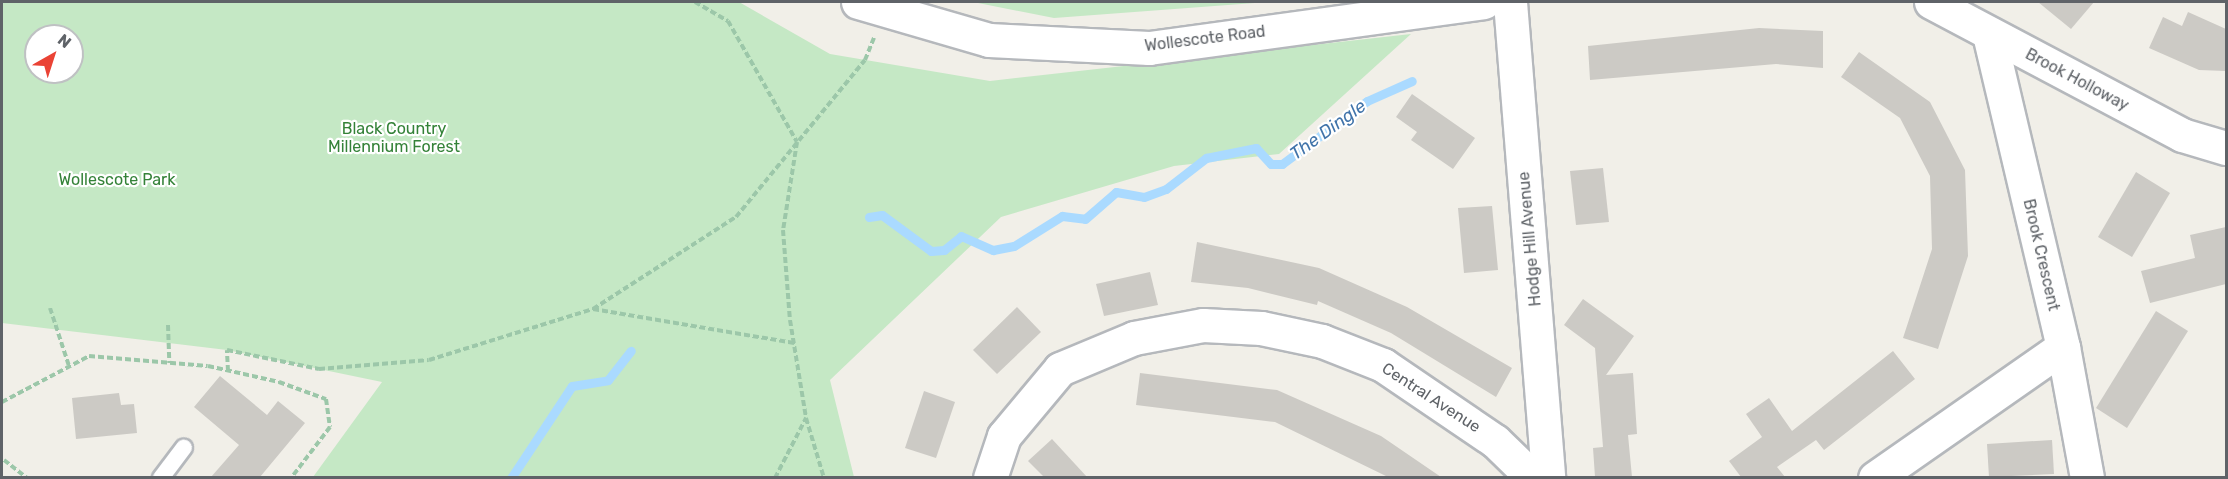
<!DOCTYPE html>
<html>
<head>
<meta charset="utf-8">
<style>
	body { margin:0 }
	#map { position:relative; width:2228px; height:479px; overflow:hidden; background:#f1efe8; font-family:Rubik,sans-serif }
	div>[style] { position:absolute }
	.green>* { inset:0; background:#c5e8c5 }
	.stream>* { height:9px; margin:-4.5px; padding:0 4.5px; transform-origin:4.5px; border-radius:4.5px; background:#aadaff }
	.building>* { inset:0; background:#cccac5 }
	.path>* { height:4px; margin-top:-2px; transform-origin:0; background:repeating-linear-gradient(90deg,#9cc7a9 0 6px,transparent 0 9px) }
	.roads { filter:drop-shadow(2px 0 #b5b8bc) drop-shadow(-2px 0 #b5b8bc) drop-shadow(0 2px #b5b8bc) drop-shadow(0 -2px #b5b8bc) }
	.service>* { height:16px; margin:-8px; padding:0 8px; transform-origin:8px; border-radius:8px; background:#fff }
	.minor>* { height:33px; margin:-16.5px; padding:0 16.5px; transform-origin:16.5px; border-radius:16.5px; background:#fff }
	.tertiary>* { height:33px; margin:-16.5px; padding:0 16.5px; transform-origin:16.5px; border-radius:16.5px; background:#fff }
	span { translate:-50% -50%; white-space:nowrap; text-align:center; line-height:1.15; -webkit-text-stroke:4.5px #fff; paint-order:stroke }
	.street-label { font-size:16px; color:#5f6368 }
	.park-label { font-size:16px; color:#348238 }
	.water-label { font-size:18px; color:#4174aa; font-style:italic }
	.frame { position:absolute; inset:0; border:3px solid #5f6368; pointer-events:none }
	.north { position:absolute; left:24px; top:24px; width:60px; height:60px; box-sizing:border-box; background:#fff; border:2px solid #bfc1c3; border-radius:50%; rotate:39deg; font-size:16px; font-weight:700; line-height:24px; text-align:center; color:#5f6368 }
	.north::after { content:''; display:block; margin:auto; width:21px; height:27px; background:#ea4335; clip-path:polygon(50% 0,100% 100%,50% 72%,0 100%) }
</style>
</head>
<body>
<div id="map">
	<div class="green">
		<div style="clip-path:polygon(evenodd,2px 2px,739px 2px,830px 54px,990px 81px,1411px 34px,1279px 154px,1174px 166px,1001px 217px,830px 380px,854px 477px,313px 477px,382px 382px,227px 350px,2px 323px,2px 2px,36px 36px,72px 36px,72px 72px,36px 72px,36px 36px)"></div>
		<div style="clip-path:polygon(973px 2px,1268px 2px,1054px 18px)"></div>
	</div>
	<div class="stream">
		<div style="left:869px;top:217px;width:13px;rotate:-9deg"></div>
		<div style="left:882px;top:215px;width:61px;rotate:36.3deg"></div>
		<div style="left:931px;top:251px;width:13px;rotate:-4deg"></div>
		<div style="left:944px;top:250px;width:22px;rotate:-39deg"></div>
		<div style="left:961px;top:236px;width:35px;rotate:24deg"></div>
		<div style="left:993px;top:250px;width:21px;rotate:-11deg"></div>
		<div style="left:1014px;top:246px;width:57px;rotate:-32deg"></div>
		<div style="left:1062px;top:216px;width:23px;rotate:7deg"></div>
		<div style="left:1085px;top:219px;width:41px;rotate:-41.1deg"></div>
		<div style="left:1116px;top:192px;width:28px;rotate:10deg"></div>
		<div style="left:1144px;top:197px;width:23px;rotate:-20deg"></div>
		<div style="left:1166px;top:189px;width:51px;rotate:-37.8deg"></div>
		<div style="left:1206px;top:158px;width:51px;rotate:-11.3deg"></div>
		<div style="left:1256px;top:148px;width:22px;rotate:47deg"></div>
		<div style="left:1271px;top:164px;width:11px"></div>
		<div style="left:1282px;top:164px;width:106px;rotate:-36.5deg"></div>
		<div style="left:1367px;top:101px;width:49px;rotate:-24deg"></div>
		<div style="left:511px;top:478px;width:110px;rotate:-56.5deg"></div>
		<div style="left:572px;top:386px;width:36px;rotate:-9deg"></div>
		<div style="left:608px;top:380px;width:37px;rotate:-52deg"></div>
	</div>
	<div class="building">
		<div style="clip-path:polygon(2038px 2px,2094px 2px,2071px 29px)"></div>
		<div style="clip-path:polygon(2188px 12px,2226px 29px,2226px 71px,2199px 70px,2149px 48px,2163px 17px,2182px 26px)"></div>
		<div style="clip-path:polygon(1759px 28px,1823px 31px,1823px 68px,1776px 64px,1590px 80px,1588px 46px)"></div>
		<div style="clip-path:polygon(1859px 52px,1930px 102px,1965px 170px,1968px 256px,1938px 349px,1903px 338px,1932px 249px,1930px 176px,1900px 118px,1841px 77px)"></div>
		<div style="clip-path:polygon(1412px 94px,1475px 138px,1453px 169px,1411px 140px,1417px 132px,1396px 117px)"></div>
		<div style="clip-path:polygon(1603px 168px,1609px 222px,1576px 225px,1570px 171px)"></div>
		<div style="clip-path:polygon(2136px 172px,2170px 193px,2132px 257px,2098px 237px)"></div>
		<div style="clip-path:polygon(1492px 206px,1498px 270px,1464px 273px,1458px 208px)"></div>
		<div style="clip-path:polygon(2226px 227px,2226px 284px,2150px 303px,2141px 271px,2195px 258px,2190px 235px)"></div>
		<div style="clip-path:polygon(1197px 242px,1319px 268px,1407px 307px,1512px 368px,1496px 397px,1391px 333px,1318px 301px,1317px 305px,1248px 288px,1191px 282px)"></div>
		<div style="clip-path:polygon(1150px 272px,1158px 305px,1104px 316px,1096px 284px)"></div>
		<div style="clip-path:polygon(1583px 299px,1634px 336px,1606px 375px,1633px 373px,1637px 434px,1628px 435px,1632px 477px,1595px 477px,1593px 448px,1603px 447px,1595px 348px,1564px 325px)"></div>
		<div style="clip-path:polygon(1017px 307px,1041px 332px,997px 374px,973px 350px)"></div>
		<div style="clip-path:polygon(2156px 311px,2188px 331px,2127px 428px,2096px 408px)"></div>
		<div style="clip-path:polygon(1893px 351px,1915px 379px,1824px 450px,1816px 440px,1777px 467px,1785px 477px,1741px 477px,1729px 461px,1762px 437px,1746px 414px,1769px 398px,1792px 431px)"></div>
		<div style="clip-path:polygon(1140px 373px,1277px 390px,1381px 436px,1441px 477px,1388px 477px,1275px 422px,1136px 405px)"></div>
		<div style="clip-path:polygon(220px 376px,267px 415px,278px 401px,305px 423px,260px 477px,211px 477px,239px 445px,194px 407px)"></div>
		<div style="clip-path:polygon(924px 391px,955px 402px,936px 458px,905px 448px)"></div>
		<div style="clip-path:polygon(119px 393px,121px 405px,134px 404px,137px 433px,76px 439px,72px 398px)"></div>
		<div style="clip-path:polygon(1052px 439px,1087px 477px,1044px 477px,1028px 461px)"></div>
		<div style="clip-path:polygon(2052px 440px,2054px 474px,1989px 477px,1987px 444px)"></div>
	</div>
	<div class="path">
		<div style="left:695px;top:2px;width:38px;rotate:30deg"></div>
		<div style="left:728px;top:21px;width:139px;rotate:60.3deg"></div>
		<div style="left:797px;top:142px;width:89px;rotate:99deg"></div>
		<div style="left:783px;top:230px;width:90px;rotate:85.6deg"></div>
		<div style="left:790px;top:320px;width:99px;rotate:80.7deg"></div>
		<div style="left:806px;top:418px;width:63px;rotate:73.3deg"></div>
		<div style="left:50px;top:308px;width:61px;rotate:71.9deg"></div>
		<div style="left:593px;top:309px;width:204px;rotate:9.6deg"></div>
		<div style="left:168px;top:325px;width:38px;rotate:88deg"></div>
		<div style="left:228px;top:371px;width:21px;rotate:-93deg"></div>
		<div style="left:227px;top:350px;width:94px;rotate:11.7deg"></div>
		<div style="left:319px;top:369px;width:110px;rotate:-4.7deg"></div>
		<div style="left:429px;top:360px;width:172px;rotate:-17.3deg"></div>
		<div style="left:593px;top:309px;width:170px;rotate:-32.8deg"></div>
		<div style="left:736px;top:217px;width:203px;rotate:-50.6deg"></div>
		<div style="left:865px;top:60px;width:24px;rotate:-68deg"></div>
		<div style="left:2px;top:402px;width:98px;rotate:-27.9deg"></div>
		<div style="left:89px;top:356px;width:119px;rotate:4.8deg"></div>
		<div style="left:208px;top:366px;width:73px;rotate:12.7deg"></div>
		<div style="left:279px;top:382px;width:50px;rotate:19.9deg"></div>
		<div style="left:326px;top:399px;width:28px;rotate:82deg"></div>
		<div style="left:330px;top:427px;width:64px;rotate:127.4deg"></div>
		<div style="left:4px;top:460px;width:29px;rotate:38deg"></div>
		<div style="left:775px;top:478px;width:68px;rotate:-62.7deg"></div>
	</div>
	<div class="roads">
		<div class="service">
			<div style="left:161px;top:478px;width:38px;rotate:-53deg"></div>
		</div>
		<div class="minor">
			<div style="left:1510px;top:2px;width:478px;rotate:85.4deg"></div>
			<div style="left:1989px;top:34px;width:322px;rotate:76.7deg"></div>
			<div style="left:2063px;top:347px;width:133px;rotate:79.6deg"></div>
			<div style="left:990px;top:478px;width:44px;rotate:-71.6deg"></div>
			<div style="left:1004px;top:436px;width:87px;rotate:-50.1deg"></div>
			<div style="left:1060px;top:369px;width:80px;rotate:-22.7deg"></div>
			<div style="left:1134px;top:338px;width:70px;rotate:-10.7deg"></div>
			<div style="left:1203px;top:325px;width:58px;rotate:3deg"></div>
			<div style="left:1261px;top:328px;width:62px;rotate:12deg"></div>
			<div style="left:1322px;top:341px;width:66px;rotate:21.5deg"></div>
			<div style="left:1383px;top:365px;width:135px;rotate:34.2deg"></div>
			<div style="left:1495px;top:441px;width:53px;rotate:44.2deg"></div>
			<div style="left:1875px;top:478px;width:229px;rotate:-34.9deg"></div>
		</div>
		<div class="tertiary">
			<div style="left:858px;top:2px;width:136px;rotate:16.2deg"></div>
			<div style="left:989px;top:40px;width:160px;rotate:2.9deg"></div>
			<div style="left:1149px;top:48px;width:338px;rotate:-7.8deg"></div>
			<div style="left:1931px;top:2px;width:284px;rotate:27.9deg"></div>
			<div style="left:2182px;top:135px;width:46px;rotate:16.5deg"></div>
		</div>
	</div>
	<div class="street-label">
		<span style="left:1205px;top:39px;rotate:-7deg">Wollescote Road</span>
		<span style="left:2077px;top:80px;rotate:28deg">Brook Holloway</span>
		<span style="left:1530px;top:239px;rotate:-95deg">Hodge Hill Avenue</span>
		<span style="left:2041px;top:255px;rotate:77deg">Brook Crescent</span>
		<span style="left:1431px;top:398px;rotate:33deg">Central Avenue</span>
	</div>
	<div class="park-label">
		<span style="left:394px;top:138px">Black Country<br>Millennium Forest</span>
		<span style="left:117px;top:180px">Wollescote Park</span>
	</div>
	<div class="water-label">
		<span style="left:1328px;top:130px;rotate:-36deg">The Dingle</span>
	</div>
	<div class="frame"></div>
	<div class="north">N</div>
</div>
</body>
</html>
